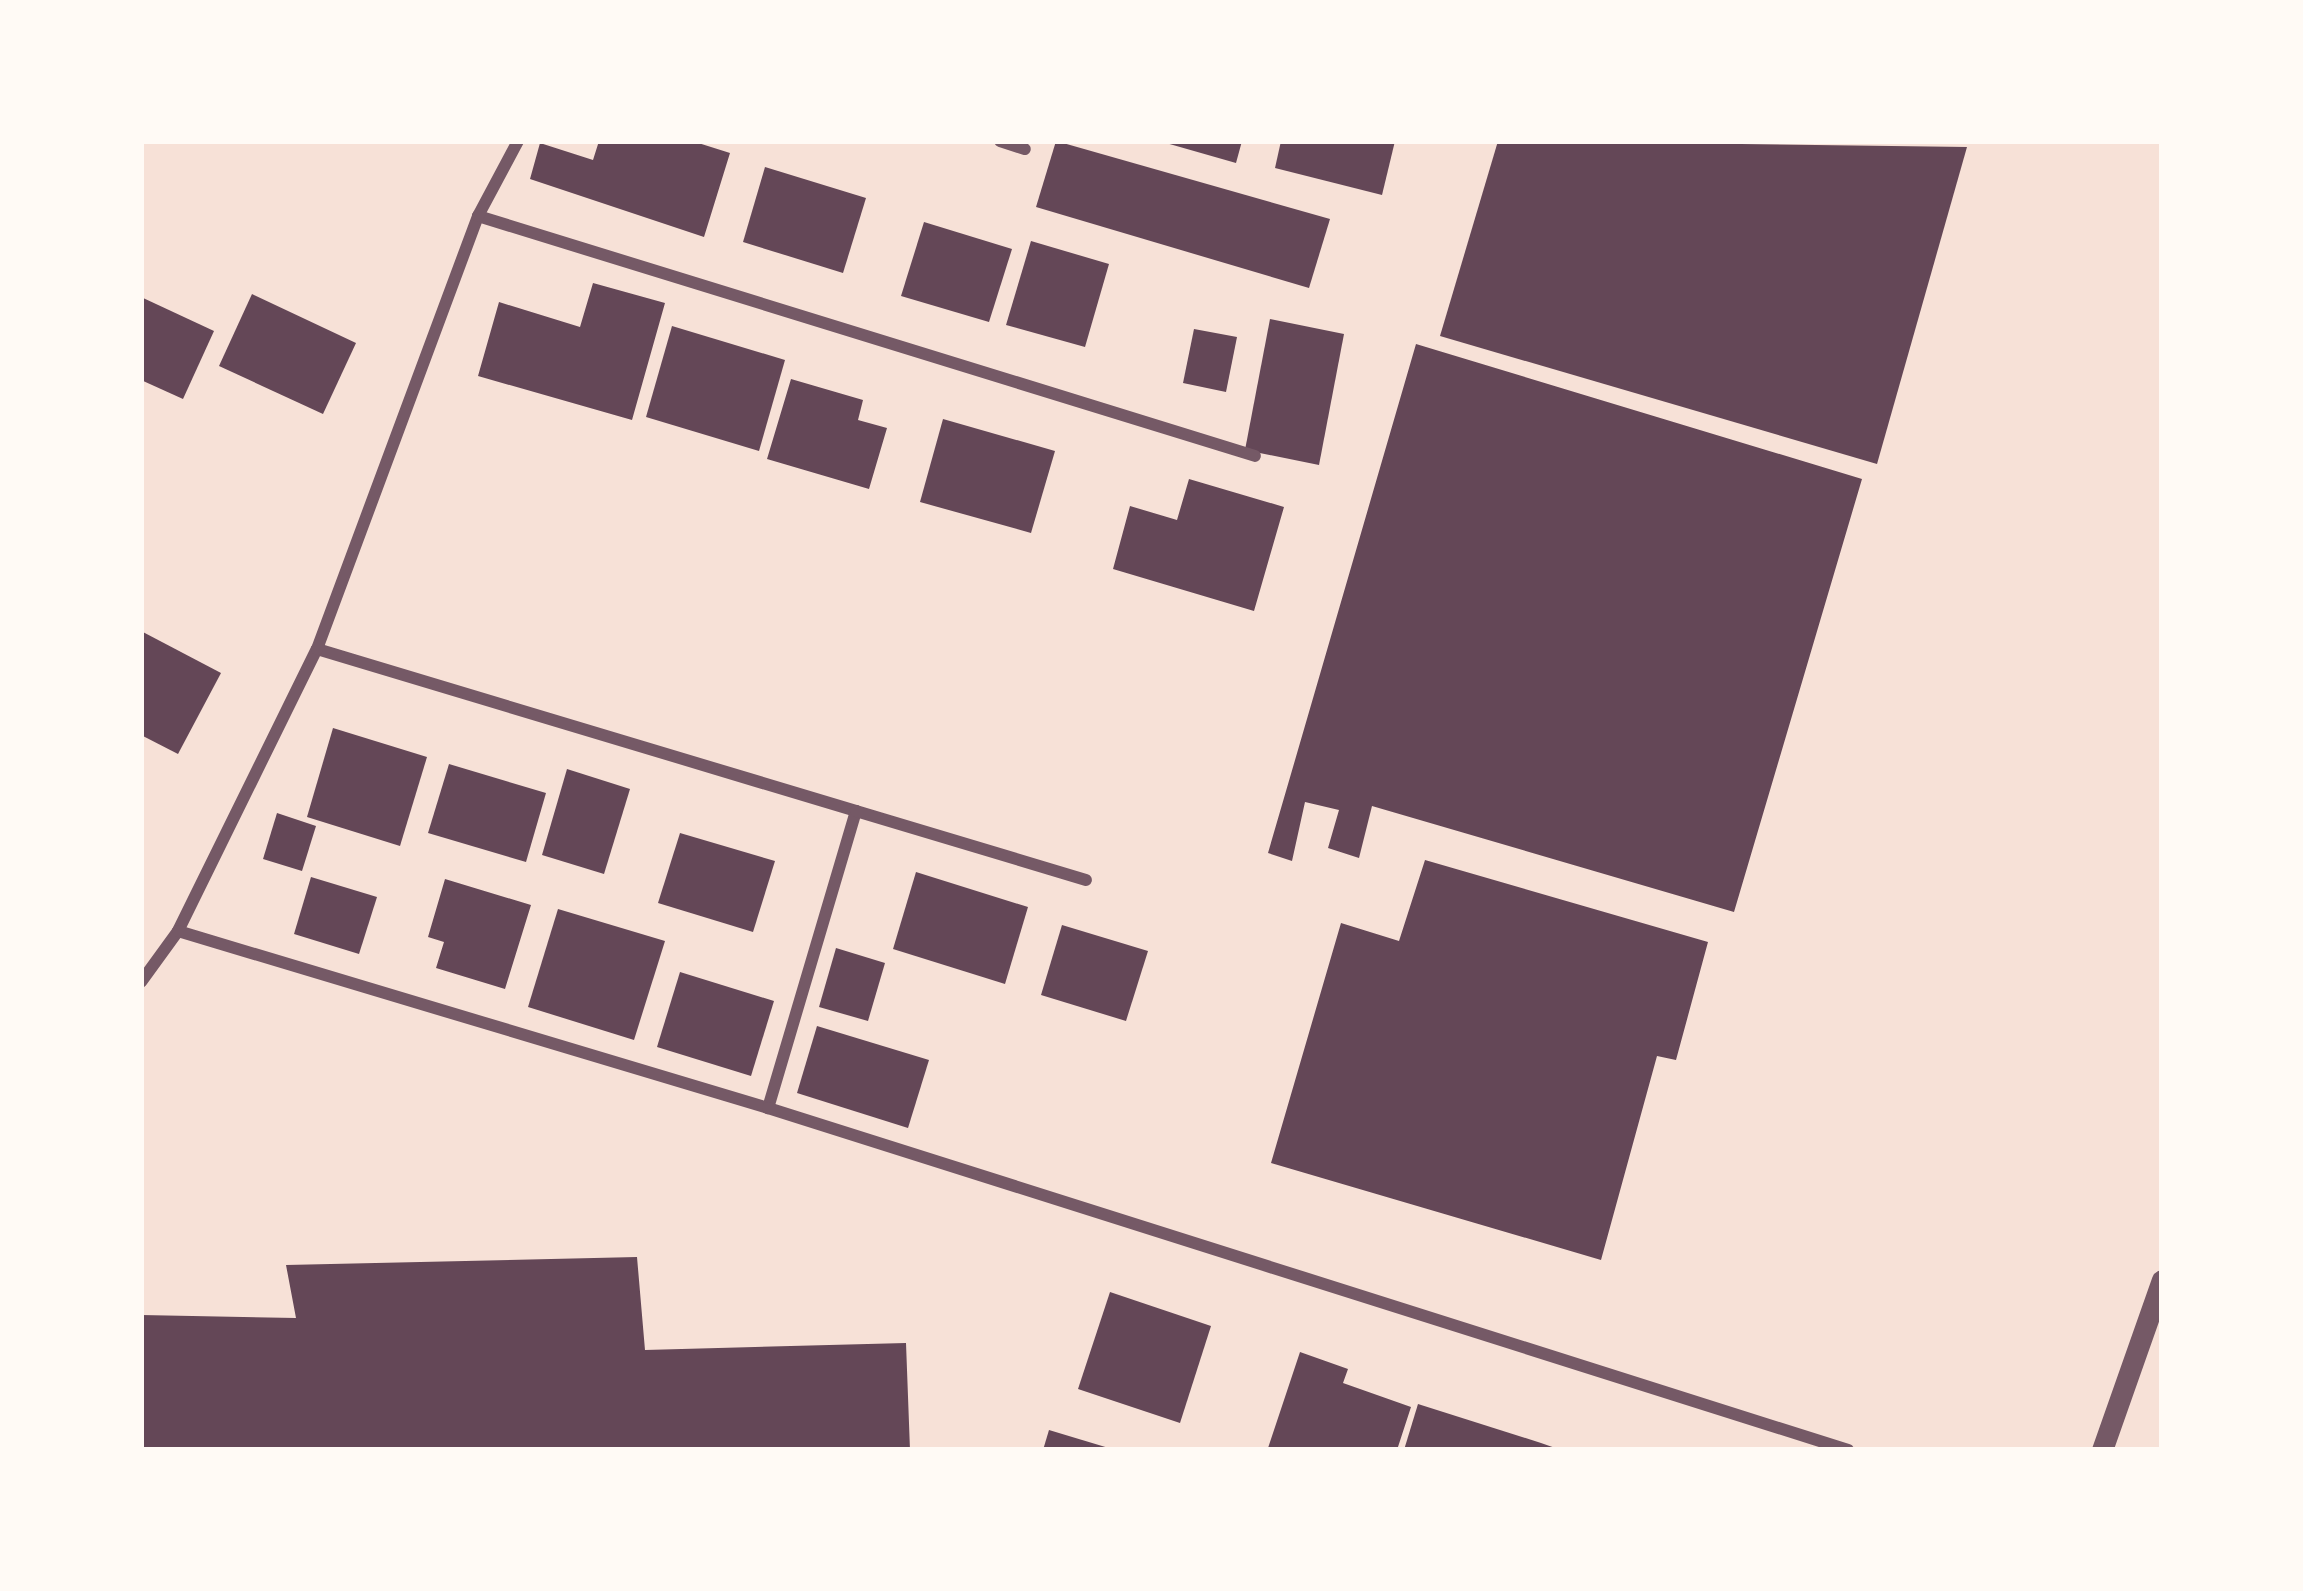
<!DOCTYPE html>
<html>
<head>
<meta charset="utf-8">
<style>
	body { margin:0 }
	#map { position:relative; width:2303px; height:1591px; overflow:hidden; background:#f7e1d7; font-family:"Zilla Slab",serif }
	div>[style] { position:absolute }
	.building>* { inset:0; background:#644757 }
	.minor>* { height:12px; margin:-6px; padding:0 6px; transform-origin:6px; border-radius:6px; background:#755966 }
	.tertiary>* { height:21px; margin:-10.5px; padding:0 10.5px; transform-origin:10.5px; border-radius:10.5px; background:#755966 }
	span { translate:-50% -50%; white-space:nowrap; text-align:center; line-height:1.15; -webkit-text-stroke:10px #fffaf5; paint-order:stroke }
	.frame { position:absolute; inset:0; border:144px solid #fffaf5; pointer-events:none }
</style>
</head>
<body>
<div id="map">
	<div class="building">
		<div style="clip-path:polygon(599px 141px,692px 141px,730px 153px,704px 237px,530px 179px,540px 143px,593px 160px)"></div>
		<div style="clip-path:polygon(1056px 141px,1330px 219px,1309px 288px,1036px 207px)"></div>
		<div style="clip-path:polygon(1159px 141px,1242px 141px,1236px 163px)"></div>
		<div style="clip-path:polygon(1281px 141px,1395px 141px,1382px 195px,1275px 168px)"></div>
		<div style="clip-path:polygon(1498px 141px,1967px 147px,1877px 464px,1440px 336px)"></div>
		<div style="clip-path:polygon(765px 167px,866px 198px,843px 273px,743px 242px)"></div>
		<div style="clip-path:polygon(924px 222px,1012px 249px,989px 322px,901px 296px)"></div>
		<div style="clip-path:polygon(1031px 241px,1109px 264px,1085px 347px,1006px 325px)"></div>
		<div style="clip-path:polygon(593px 283px,665px 303px,632px 420px,478px 376px,499px 302px,580px 327px)"></div>
		<div style="clip-path:polygon(252px 294px,356px 343px,323px 414px,219px 366px)"></div>
		<div style="clip-path:polygon(141px 297px,214px 331px,183px 399px,141px 380px)"></div>
		<div style="clip-path:polygon(1270px 319px,1344px 334px,1319px 465px,1245px 450px)"></div>
		<div style="clip-path:polygon(672px 326px,785px 360px,759px 451px,646px 417px)"></div>
		<div style="clip-path:polygon(1194px 329px,1237px 337px,1226px 392px,1183px 383px)"></div>
		<div style="clip-path:polygon(1416px 344px,1862px 479px,1734px 912px,1372px 806px,1359px 858px,1328px 848px,1339px 810px,1305px 802px,1292px 861px,1268px 853px)"></div>
		<div style="clip-path:polygon(791px 379px,863px 400px,858px 420px,887px 428px,869px 489px,767px 459px)"></div>
		<div style="clip-path:polygon(943px 419px,1055px 451px,1031px 533px,920px 502px)"></div>
		<div style="clip-path:polygon(1189px 479px,1284px 507px,1254px 611px,1113px 569px,1130px 506px,1177px 520px)"></div>
		<div style="clip-path:polygon(141px 631px,221px 673px,178px 754px,141px 735px)"></div>
		<div style="clip-path:polygon(333px 728px,427px 757px,400px 846px,307px 817px)"></div>
		<div style="clip-path:polygon(449px 764px,546px 793px,526px 862px,428px 833px)"></div>
		<div style="clip-path:polygon(567px 769px,630px 789px,604px 874px,542px 855px)"></div>
		<div style="clip-path:polygon(277px 813px,316px 826px,302px 871px,263px 859px)"></div>
		<div style="clip-path:polygon(680px 833px,775px 861px,753px 932px,658px 903px)"></div>
		<div style="clip-path:polygon(1425px 860px,1708px 942px,1676px 1060px,1657px 1056px,1601px 1260px,1271px 1163px,1341px 923px,1399px 941px)"></div>
		<div style="clip-path:polygon(916px 872px,1028px 907px,1005px 984px,893px 949px)"></div>
		<div style="clip-path:polygon(311px 877px,377px 897px,359px 954px,294px 934px)"></div>
		<div style="clip-path:polygon(445px 879px,531px 905px,505px 989px,436px 968px,444px 942px,428px 937px)"></div>
		<div style="clip-path:polygon(558px 909px,665px 941px,634px 1040px,528px 1007px)"></div>
		<div style="clip-path:polygon(1062px 925px,1148px 951px,1126px 1021px,1041px 995px)"></div>
		<div style="clip-path:polygon(836px 948px,885px 963px,868px 1021px,819px 1007px)"></div>
		<div style="clip-path:polygon(680px 972px,774px 1001px,751px 1076px,657px 1047px)"></div>
		<div style="clip-path:polygon(817px 1026px,929px 1060px,908px 1128px,797px 1093px)"></div>
		<div style="clip-path:polygon(637px 1257px,645px 1350px,906px 1343px,910px 1450px,141px 1450px,141px 1315px,296px 1318px,286px 1265px)"></div>
		<div style="clip-path:polygon(1110px 1292px,1211px 1326px,1180px 1423px,1078px 1389px)"></div>
		<div style="clip-path:polygon(1300px 1352px,1348px 1369px,1343px 1383px,1411px 1407px,1397px 1450px,1268px 1448px)"></div>
		<div style="clip-path:polygon(1418px 1404px,1541px 1443px,1561px 1450px,1404px 1450px)"></div>
		<div style="clip-path:polygon(1049px 1430px,1112px 1449px,1112px 1450px,1043px 1450px)"></div>
	</div>
	<div class="minor">
		<div style="left:1000px;top:141px;width:26px;rotate:18deg"></div>
		<div style="left:478px;top:216px;width:813px;rotate:17.16deg"></div>
		<div style="left:317px;top:649px;width:563px;rotate:16.73deg"></div>
		<div style="left:856px;top:811px;width:310px;rotate:106.5deg"></div>
		<div style="left:856px;top:811px;width:240px;rotate:16.7deg"></div>
		<div style="left:178px;top:931px;width:314px;rotate:-63.8deg"></div>
		<div style="left:317px;top:649px;width:462px;rotate:-69.6deg"></div>
		<div style="left:478px;top:216px;width:85px;rotate:-61.9deg"></div>
		<div style="left:141px;top:982px;width:63px;rotate:-54deg"></div>
		<div style="left:178px;top:931px;width:616px;rotate:16.7deg"></div>
		<div style="left:768px;top:1108px;width:1133px;rotate:17.57deg"></div>
	</div>
	<div class="tertiary">
		<div style="left:2102px;top:1450px;width:180px;rotate:-70.6deg"></div>
	</div>
	<div class="frame"></div>
</div>
</body>
</html>
